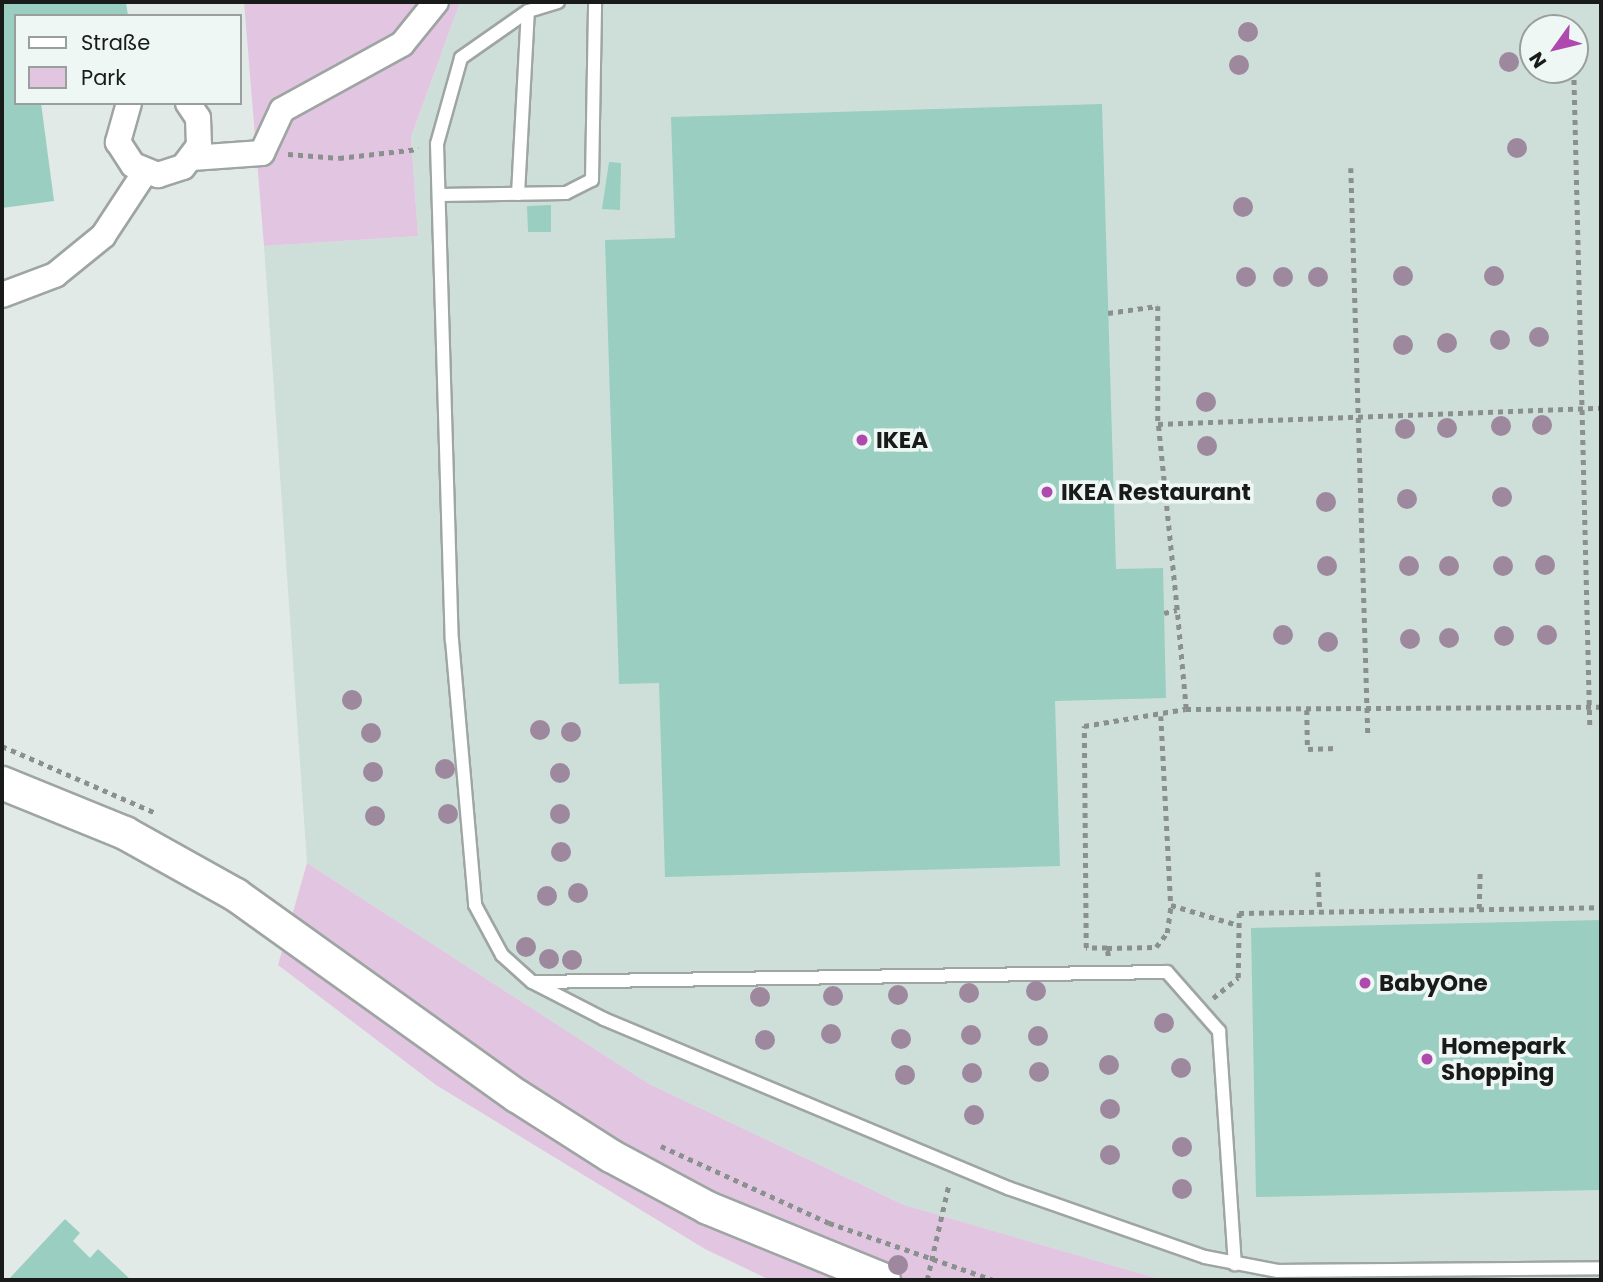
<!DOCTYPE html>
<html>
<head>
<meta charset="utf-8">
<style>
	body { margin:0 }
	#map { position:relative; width:1603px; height:1282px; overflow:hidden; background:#e2eae7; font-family:Poppins,sans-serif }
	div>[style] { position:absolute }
	.built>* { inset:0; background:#cedfda }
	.green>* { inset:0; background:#e2c5e1 }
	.building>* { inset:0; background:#99cec1 }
	.path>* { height:4.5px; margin-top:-2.25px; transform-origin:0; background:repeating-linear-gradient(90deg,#8a908e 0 5px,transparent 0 10px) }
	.roads { filter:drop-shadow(2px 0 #9ea5a3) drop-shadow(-2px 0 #9ea5a3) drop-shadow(0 2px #9ea5a3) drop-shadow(0 -2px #9ea5a3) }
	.service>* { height:12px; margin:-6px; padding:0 6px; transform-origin:6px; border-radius:6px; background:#fff }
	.minor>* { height:24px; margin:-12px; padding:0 12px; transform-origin:12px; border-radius:12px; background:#fff }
	.tertiary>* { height:32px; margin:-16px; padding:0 16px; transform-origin:16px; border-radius:16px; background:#fff }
	.trees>* { width:20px; height:20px; margin:-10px; border-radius:50%; background:#9d889e }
	.dots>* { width:19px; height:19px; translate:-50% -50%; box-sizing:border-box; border:4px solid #eff7f5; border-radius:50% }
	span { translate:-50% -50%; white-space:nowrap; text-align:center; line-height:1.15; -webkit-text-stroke:7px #eff7f5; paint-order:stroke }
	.poi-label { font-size:23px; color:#181b1a; font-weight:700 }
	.left { translate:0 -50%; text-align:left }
	.frame { position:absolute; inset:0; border:4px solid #181b1a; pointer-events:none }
	.legend { position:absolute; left:14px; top:14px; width:228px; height:91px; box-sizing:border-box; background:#eff7f5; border:2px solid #999f9d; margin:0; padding:9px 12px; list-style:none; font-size:21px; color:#181b1a }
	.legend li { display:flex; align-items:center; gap:14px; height:35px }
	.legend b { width:35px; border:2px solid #999f9d }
	.north { position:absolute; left:1519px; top:14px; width:70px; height:70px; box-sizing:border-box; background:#eff7f5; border:2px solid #999f9d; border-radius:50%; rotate:236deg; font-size:19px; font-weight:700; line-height:28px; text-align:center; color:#181b1a }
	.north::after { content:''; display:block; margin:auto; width:24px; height:32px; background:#ae49ae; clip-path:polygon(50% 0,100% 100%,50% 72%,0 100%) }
</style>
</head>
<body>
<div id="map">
	<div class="built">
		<div style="clip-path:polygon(evenodd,460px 2px,1601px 2px,1601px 1280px,1163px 1280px,904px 1205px,649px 1084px,307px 863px,264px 246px,418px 236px,411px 137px,460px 2px,1533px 28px,1575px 28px,1575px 70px,1533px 70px,1533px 28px)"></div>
	</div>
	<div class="green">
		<div style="clip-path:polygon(244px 2px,460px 2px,411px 137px,418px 236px,264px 246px)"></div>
		<div style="clip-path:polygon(307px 863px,649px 1084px,904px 1205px,1163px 1280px,770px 1280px,705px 1249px,436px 1085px,278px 965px)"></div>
	</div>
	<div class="building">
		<div style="clip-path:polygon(2px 2px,126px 2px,128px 16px,16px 16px,16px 103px,41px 103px,54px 201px,2px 208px)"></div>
		<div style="clip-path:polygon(1102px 104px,1116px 569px,1163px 568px,1166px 698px,1055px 701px,1060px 866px,665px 877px,659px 683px,619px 684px,605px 240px,675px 238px,671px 117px)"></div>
		<div style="clip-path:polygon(609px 162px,621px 163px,620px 210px,602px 209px)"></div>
		<div style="clip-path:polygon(551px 205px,551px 232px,528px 232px,527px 206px)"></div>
		<div style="clip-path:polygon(1601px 920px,1601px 1190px,1256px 1197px,1251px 928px)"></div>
		<div style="clip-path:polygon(65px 1219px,80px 1233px,73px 1241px,90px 1258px,98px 1249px,131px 1280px,8px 1280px)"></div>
	</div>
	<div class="path">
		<div style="left:1574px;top:70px;width:656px;rotate:88.6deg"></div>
		<div style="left:288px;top:154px;width:51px;rotate:4.5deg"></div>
		<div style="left:339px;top:158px;width:80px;rotate:-6.5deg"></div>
		<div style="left:1351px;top:168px;width:565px;rotate:88.28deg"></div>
		<div style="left:1108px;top:313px;width:50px;rotate:-8deg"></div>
		<div style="left:1158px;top:306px;width:118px;rotate:90deg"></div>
		<div style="left:1164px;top:613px;width:13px;rotate:-13deg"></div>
		<div style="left:1177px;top:610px;width:187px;rotate:-95.8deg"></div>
		<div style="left:1158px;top:424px;width:443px;rotate:-2.1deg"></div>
		<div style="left:1186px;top:709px;width:415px;rotate:-0.3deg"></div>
		<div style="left:1307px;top:710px;width:39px;rotate:89deg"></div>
		<div style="left:1308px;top:749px;width:28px;rotate:-2deg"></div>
		<div style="left:1161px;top:716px;width:189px;rotate:87deg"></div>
		<div style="left:1171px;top:905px;width:70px;rotate:16.6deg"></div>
		<div style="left:2px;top:746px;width:166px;rotate:23.5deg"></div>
		<div style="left:1318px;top:872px;width:40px;rotate:87.1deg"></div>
		<div style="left:1479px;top:909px;width:40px;rotate:-88.6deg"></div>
		<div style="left:1107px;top:948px;width:49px;rotate:-1.2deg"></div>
		<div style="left:1156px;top:947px;width:18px;rotate:-52deg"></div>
		<div style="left:1167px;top:933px;width:28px;rotate:-82deg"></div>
		<div style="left:1108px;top:956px;width:8px;rotate:-97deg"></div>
		<div style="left:1107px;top:948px;width:21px;rotate:180deg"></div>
		<div style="left:1086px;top:948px;width:222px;rotate:-90.5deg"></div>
		<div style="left:1084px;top:726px;width:103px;rotate:-9.5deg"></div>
		<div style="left:1186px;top:709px;width:99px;rotate:-95.2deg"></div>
		<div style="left:1213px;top:998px;width:32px;rotate:-39deg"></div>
		<div style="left:1238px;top:978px;width:65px;rotate:-89.1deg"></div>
		<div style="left:1239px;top:913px;width:362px;rotate:-0.9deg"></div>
		<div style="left:661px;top:1146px;width:185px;rotate:24.6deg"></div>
		<div style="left:829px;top:1223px;width:175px;rotate:19.1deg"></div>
		<div style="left:927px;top:1280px;width:99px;rotate:-77.2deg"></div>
	</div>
	<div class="roads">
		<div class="service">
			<div style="left:558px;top:2px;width:31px;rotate:163deg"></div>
			<div style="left:528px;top:11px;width:82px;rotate:145deg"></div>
			<div style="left:461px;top:58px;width:89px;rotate:105.6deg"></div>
			<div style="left:437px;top:144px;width:496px;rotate:88.3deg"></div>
			<div style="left:452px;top:640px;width:266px;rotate:85deg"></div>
			<div style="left:475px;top:905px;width:57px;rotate:61.6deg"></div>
			<div style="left:502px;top:955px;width:40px;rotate:42deg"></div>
			<div style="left:532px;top:982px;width:81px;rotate:27.2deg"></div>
			<div style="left:604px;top:1019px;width:438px;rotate:22.7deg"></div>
			<div style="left:1008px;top:1188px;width:209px;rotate:19.3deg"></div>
			<div style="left:1205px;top:1257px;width:74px;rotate:10.9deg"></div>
			<div style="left:1278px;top:1271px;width:323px;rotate:-0.5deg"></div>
			<div style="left:518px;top:194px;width:183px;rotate:-86.9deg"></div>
			<div style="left:439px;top:195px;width:127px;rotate:-0.9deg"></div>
			<div style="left:566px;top:193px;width:29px;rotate:-27deg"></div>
			<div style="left:592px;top:180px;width:178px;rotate:-89deg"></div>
			<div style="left:536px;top:982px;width:631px;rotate:-0.91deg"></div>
			<div style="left:1167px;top:972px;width:79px;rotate:48.6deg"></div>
			<div style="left:1219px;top:1031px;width:234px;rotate:86.1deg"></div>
		</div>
		<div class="minor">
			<div style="left:129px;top:103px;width:41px;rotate:105.8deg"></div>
			<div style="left:118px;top:142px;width:27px;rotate:57deg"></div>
			<div style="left:133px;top:165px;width:27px;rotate:22deg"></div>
			<div style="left:158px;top:175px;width:26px;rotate:-18deg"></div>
			<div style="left:183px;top:167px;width:26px;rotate:-53deg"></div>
			<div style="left:199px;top:146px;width:28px;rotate:-92deg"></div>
			<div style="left:198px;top:118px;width:18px;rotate:-124deg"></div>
			<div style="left:192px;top:158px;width:70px;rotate:-4.1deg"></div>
			<div style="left:262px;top:153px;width:47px;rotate:-65.1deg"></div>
			<div style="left:282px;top:110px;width:137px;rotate:-28.8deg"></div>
			<div style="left:402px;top:44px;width:54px;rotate:-51deg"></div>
			<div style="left:2px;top:295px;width:57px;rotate:-20.7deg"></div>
			<div style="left:55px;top:275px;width:62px;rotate:-39.1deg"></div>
			<div style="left:103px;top:236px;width:77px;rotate:-56.7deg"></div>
		</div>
		<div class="tertiary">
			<div style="left:2px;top:783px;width:133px;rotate:22.1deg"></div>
			<div style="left:125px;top:833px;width:127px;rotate:29.2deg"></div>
			<div style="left:236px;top:895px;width:345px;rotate:35.6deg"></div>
			<div style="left:517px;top:1096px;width:112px;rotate:32.6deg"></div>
			<div style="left:611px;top:1156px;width:110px;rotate:28.2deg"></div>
			<div style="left:708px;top:1208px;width:190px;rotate:22.2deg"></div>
		</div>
	</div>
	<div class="trees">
		<div style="left:1248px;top:32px"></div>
		<div style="left:1509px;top:62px"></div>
		<div style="left:1239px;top:65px"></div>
		<div style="left:1517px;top:148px"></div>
		<div style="left:1243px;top:207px"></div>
		<div style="left:1403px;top:276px"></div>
		<div style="left:1494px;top:276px"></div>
		<div style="left:1246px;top:277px"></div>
		<div style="left:1283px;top:277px"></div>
		<div style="left:1318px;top:277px"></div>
		<div style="left:1539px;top:337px"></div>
		<div style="left:1500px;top:340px"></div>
		<div style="left:1447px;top:343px"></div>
		<div style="left:1403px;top:345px"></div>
		<div style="left:1206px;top:402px"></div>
		<div style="left:1542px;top:425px"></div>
		<div style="left:1501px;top:426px"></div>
		<div style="left:1447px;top:428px"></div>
		<div style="left:1405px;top:429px"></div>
		<div style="left:1207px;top:446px"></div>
		<div style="left:1502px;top:497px"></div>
		<div style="left:1407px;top:499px"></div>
		<div style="left:1326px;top:502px"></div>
		<div style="left:1545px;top:565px"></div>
		<div style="left:1327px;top:566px"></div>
		<div style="left:1409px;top:566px"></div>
		<div style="left:1449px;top:566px"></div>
		<div style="left:1503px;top:566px"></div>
		<div style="left:1283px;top:635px"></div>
		<div style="left:1547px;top:635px"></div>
		<div style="left:1504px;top:636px"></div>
		<div style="left:1449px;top:638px"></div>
		<div style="left:1410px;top:639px"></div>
		<div style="left:1328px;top:642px"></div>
		<div style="left:352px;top:700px"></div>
		<div style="left:540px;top:730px"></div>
		<div style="left:571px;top:732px"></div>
		<div style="left:371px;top:733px"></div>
		<div style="left:445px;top:769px"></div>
		<div style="left:373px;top:772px"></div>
		<div style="left:560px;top:773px"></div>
		<div style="left:448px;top:814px"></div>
		<div style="left:560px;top:814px"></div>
		<div style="left:375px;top:816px"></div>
		<div style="left:561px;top:852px"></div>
		<div style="left:578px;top:893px"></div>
		<div style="left:547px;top:896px"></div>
		<div style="left:526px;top:947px"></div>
		<div style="left:549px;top:959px"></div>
		<div style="left:572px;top:960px"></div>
		<div style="left:1036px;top:991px"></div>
		<div style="left:969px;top:993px"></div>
		<div style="left:898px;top:995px"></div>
		<div style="left:833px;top:996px"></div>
		<div style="left:760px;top:997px"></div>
		<div style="left:1164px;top:1023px"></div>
		<div style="left:831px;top:1034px"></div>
		<div style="left:971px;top:1035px"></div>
		<div style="left:1038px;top:1036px"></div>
		<div style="left:901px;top:1039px"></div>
		<div style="left:765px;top:1040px"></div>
		<div style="left:1109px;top:1065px"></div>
		<div style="left:1181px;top:1068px"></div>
		<div style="left:1039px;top:1072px"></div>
		<div style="left:972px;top:1073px"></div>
		<div style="left:905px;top:1075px"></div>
		<div style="left:1110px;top:1109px"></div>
		<div style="left:974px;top:1115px"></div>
		<div style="left:1182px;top:1147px"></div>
		<div style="left:1110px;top:1155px"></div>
		<div style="left:1182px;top:1189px"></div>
		<div style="left:898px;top:1265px"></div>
	</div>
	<div class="dots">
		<div style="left:862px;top:440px;background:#ae49ae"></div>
		<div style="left:1047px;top:492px;background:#ae49ae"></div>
		<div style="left:1365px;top:983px;background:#ae49ae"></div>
		<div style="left:1427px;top:1059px;background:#ae49ae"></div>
	</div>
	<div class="poi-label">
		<span class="left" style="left:876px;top:440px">IKEA</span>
		<span class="left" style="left:1061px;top:492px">IKEA Restaurant</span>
		<span class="left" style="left:1379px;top:983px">BabyOne</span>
		<span class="left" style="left:1441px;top:1059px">Homepark<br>Shopping</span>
	</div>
	<div class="frame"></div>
	<ul class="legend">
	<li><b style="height:9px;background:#fff"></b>Straße</li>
	<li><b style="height:19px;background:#e2c5e1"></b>Park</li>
	</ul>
	<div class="north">N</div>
</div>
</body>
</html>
